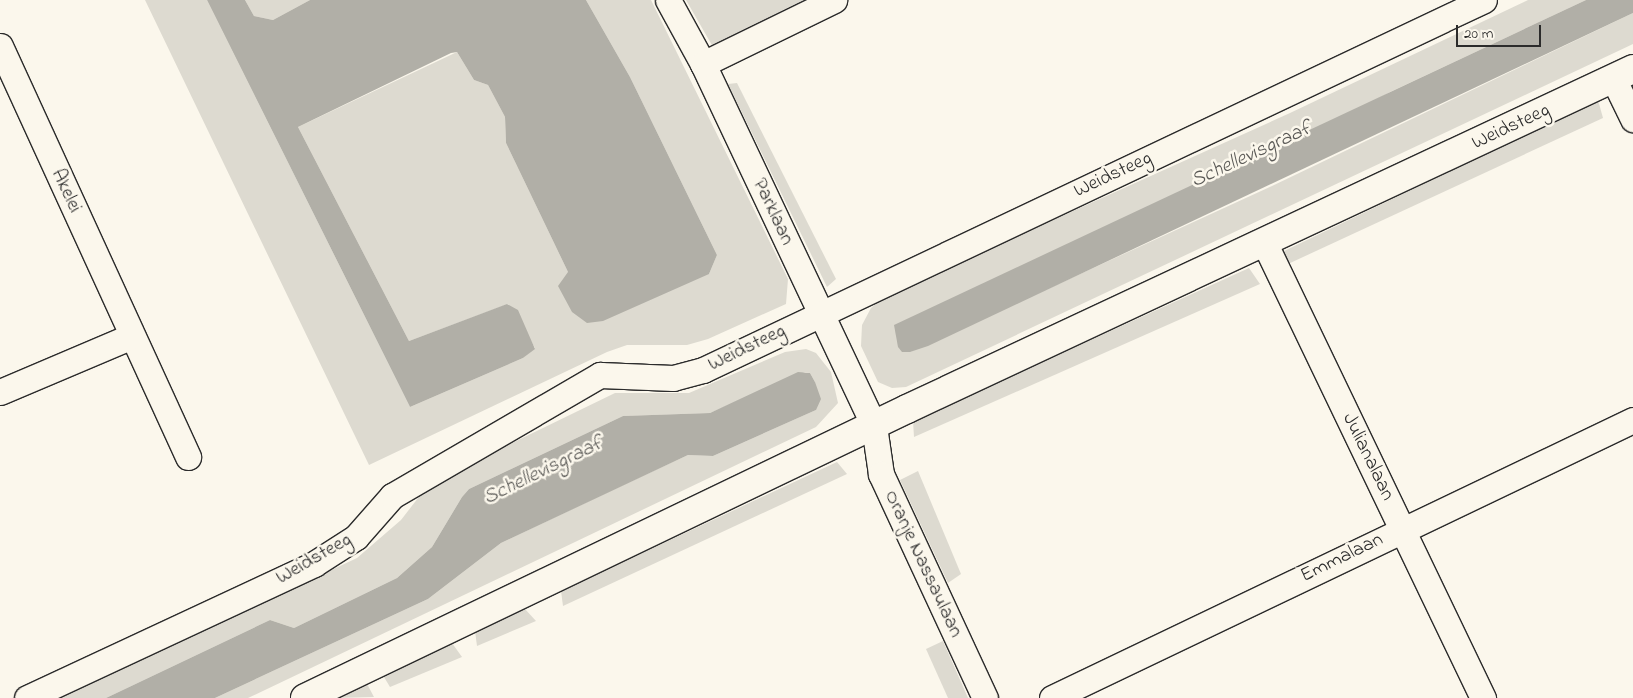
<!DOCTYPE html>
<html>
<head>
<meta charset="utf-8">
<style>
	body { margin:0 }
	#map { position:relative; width:1633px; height:698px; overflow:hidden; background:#fbf7ec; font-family:"Indie Flower",sans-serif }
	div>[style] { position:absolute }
	.green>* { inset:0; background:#dddad0 }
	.water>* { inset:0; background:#b1afa7 }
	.roads { filter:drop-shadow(1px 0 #2b2b2b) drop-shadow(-1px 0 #2b2b2b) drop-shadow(0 1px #2b2b2b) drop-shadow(0 -1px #2b2b2b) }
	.street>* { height:25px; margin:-12.5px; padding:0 12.5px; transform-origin:12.5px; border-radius:12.5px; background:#fbf7ec }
	.secondary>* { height:28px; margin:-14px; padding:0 14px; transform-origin:14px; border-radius:14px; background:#fbf7ec }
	span { translate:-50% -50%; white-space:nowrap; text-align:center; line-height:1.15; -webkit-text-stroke:5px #fbf7ec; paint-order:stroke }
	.street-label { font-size:20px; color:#2b2b2b }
	.water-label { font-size:21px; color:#5a5956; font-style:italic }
	.scale { position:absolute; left:1456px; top:25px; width:85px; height:22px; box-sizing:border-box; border:2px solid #2b2b2b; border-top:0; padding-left:6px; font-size:15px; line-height:18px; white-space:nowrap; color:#2b2b2b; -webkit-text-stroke:4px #fbf7ec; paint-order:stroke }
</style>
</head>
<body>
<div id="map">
	<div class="green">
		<div style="clip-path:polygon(145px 0,207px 0,410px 407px,523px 358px,535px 348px,508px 304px,409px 341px,298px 127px,457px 52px,474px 80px,488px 85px,505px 117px,506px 143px,568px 272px,709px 274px,717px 255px,630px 77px,586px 0,651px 0,788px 279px,786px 304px,708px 339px,687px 345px,627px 345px,607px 352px,369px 465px)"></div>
		<div style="clip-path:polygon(245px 0,310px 0,273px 20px,254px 16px)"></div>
		<div style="clip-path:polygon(686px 0,807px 0,713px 47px)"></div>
		<div style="clip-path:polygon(1528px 0,1586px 0,1390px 92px,910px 352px,1272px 186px,1633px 13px,1633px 44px,906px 387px,892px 388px,878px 382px,861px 346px,862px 325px,871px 308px,885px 296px,1290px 113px)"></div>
		<div style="clip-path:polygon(737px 83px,836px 279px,827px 287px,728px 84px)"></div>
		<div style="clip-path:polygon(1598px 100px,1603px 118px,1288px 264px,1282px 252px)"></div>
		<div style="clip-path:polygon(1249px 268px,1260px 284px,914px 437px,913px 421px)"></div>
		<div style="clip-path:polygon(806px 349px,816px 353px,831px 372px,838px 403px,816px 427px,248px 698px,215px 698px,428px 599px,501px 543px,608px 492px,688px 455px,713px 456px,816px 410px,815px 382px,810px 373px,805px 372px,710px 413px,623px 416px,469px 489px,462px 497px,432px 547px,397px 578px,294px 628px,270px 620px,106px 698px,60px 698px,357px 558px,401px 520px,425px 489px,446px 475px,615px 393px,689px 393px,785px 352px)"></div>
		<div style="clip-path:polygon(837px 462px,847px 474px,563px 606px,561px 591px)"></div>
		<div style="clip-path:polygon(918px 471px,961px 574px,948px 583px,900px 480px)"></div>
		<div style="clip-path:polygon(525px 609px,536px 621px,477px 646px,475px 631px)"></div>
		<div style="clip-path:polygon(943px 641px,968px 698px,948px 698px,926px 649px)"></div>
		<div style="clip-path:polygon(452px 643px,462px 657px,390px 687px,384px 677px)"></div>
		<div style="clip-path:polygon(366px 682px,374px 697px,333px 698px)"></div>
	</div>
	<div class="water">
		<div style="clip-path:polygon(207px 0,245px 0,254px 16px,273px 20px,310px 0,586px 0,630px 77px,717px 255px,709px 274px,603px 321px,587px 323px,572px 312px,558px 286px,568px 272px,506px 143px,505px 117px,488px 85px,474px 80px,457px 52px,451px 53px,298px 127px,409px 341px,507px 304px,518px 310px,535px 349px,523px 358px,410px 407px)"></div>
		<div style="clip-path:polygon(1586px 0,1633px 0,1633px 13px,928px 346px,910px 352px,902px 352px,898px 347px,894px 325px)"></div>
		<div style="clip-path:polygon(798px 372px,810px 373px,815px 382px,821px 399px,816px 410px,713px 456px,688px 455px,501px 543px,428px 599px,215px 698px,106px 698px,270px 620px,294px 628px,397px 578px,432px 547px,462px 497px,469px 489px,623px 416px,710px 413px)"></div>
	</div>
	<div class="roads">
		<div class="street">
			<div style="left:668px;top:0;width:73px;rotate:61.3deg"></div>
			<div style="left:703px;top:64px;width:400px;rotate:64.7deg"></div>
			<div style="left:874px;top:426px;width:49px;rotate:81.7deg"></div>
			<div style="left:881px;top:474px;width:247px;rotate:65.1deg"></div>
			<div style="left:0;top:46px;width:452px;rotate:65.4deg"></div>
			<div style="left:703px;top:64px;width:146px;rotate:-26deg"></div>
			<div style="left:1613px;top:78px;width:46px;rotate:64deg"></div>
			<div style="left:1265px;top:244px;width:504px;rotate:64.35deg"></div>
			<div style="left:0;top:392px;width:143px;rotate:-23deg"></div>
			<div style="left:27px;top:698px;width:317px;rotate:-25deg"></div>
			<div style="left:314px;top:564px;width:50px;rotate:-32.7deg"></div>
			<div style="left:356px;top:537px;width:55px;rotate:-48.7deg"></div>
			<div style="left:392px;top:496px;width:241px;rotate:-30.2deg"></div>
			<div style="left:600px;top:375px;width:73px;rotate:2.4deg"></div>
			<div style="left:673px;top:378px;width:31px;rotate:-15deg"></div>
			<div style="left:703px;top:370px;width:864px;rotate:-25.35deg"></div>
			<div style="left:1052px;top:698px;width:644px;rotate:-25.57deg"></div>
		</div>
		<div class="secondary">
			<div style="left:305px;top:698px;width:668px;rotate:-25.64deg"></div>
			<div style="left:907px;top:409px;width:802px;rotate:-25.09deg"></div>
		</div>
	</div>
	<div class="street-label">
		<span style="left:1511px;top:127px;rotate:-25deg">Weidsteeg</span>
		<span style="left:1113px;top:175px;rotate:-25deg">Weidsteeg</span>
		<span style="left:66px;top:191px;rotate:65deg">Akelei</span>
		<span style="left:773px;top:212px;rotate:65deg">Parklaan</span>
		<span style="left:747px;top:348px;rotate:-26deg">Weidsteeg</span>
		<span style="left:1368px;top:457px;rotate:64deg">Julianalaan</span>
		<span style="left:1342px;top:558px;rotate:-26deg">Emmalaan</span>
		<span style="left:314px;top:559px;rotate:-30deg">Weidsteeg</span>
		<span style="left:923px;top:564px;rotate:65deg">Oranje Nassaulaan</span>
	</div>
	<div class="water-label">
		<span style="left:1251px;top:155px;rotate:-25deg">Schellevisgraaf</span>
		<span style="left:543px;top:471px;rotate:-26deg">Schellevisgraaf</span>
	</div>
	<div class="scale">20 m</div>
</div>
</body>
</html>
